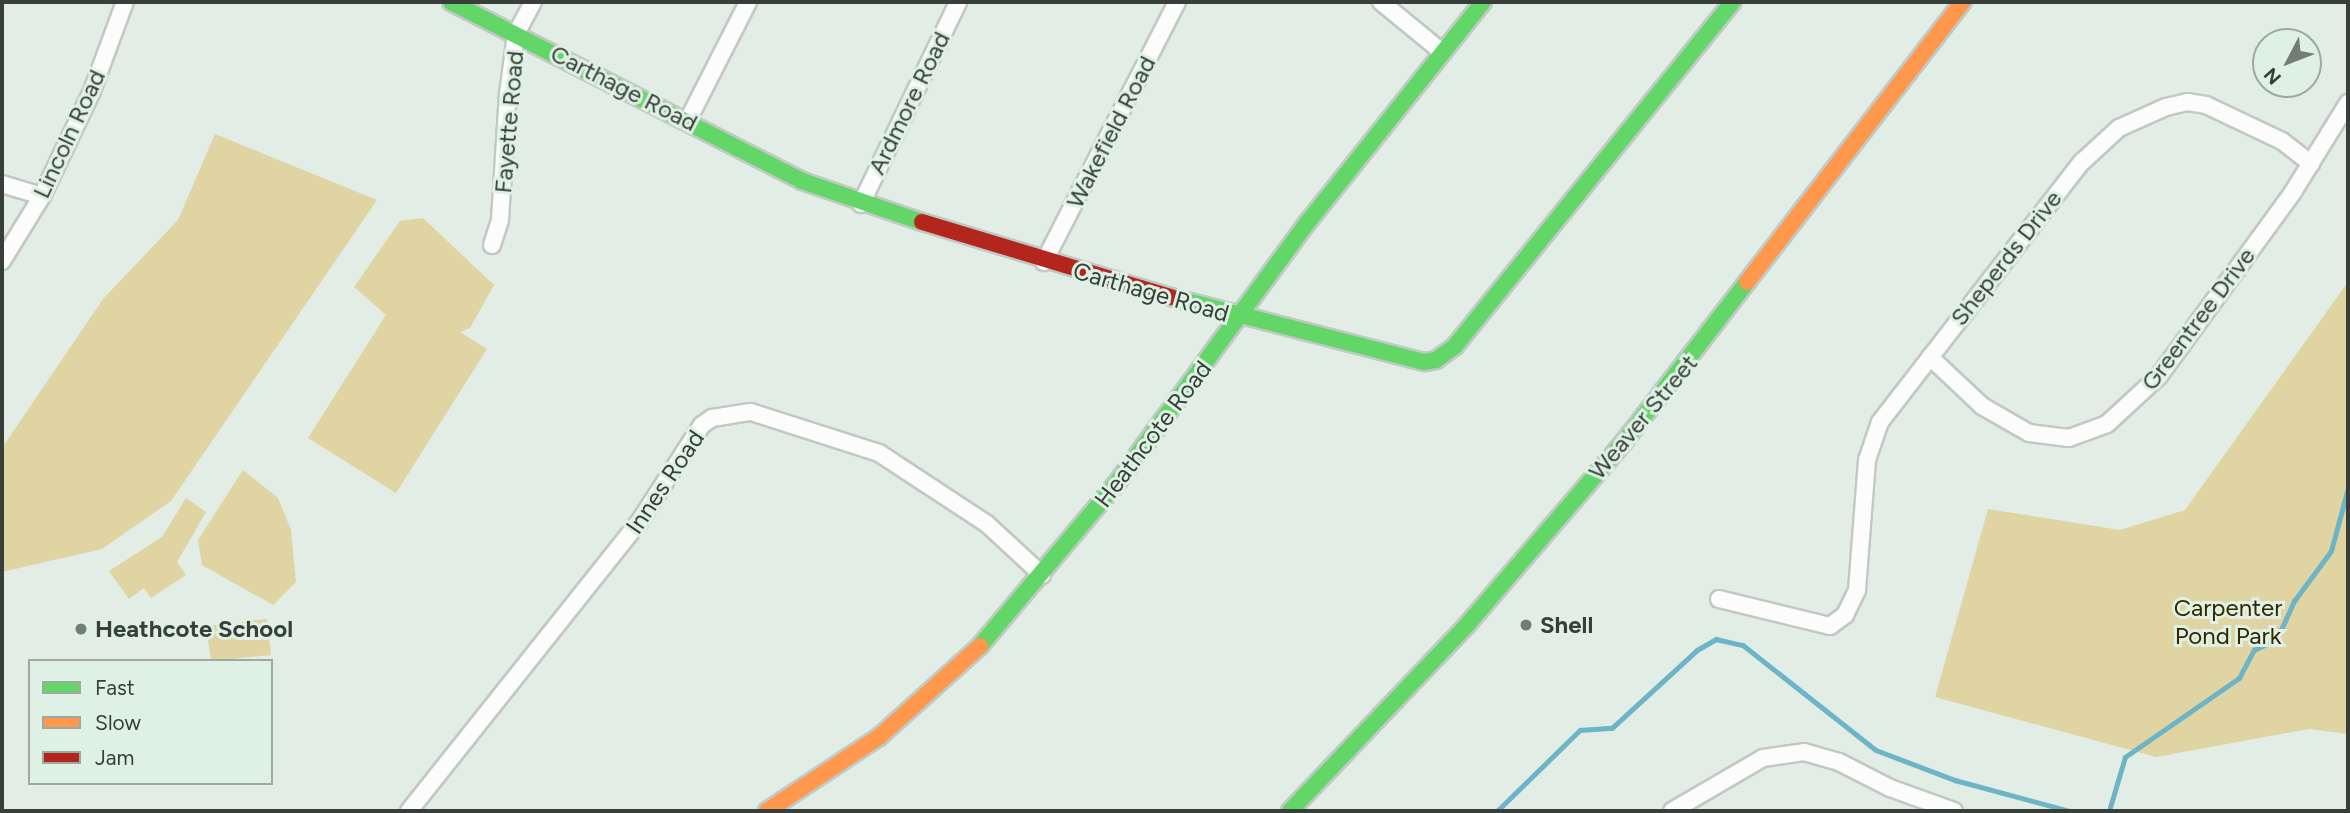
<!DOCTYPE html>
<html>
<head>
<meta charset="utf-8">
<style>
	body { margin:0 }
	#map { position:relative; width:2350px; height:813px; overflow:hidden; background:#e2ede5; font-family:Figtree,sans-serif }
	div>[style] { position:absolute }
	.green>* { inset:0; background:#dfd4a2 }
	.stream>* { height:4.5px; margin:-2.25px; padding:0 2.25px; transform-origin:2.25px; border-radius:2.25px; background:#6cb4c6 }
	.roads { filter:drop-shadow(2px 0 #c1c9c4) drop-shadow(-2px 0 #c1c9c4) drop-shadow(0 2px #c1c9c4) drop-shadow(0 -2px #c1c9c4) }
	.street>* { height:16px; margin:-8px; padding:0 8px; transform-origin:8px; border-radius:8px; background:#fbfcfb }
	.fast>* { height:16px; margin:-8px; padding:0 8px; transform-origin:8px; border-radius:8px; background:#63d668 }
	.slow>* { height:16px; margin:-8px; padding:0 8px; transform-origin:8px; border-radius:8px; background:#ff974d }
	.jam>* { height:16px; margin:-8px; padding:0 8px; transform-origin:8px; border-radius:8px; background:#b3261e }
	.dots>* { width:19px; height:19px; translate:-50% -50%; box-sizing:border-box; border:4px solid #def1e4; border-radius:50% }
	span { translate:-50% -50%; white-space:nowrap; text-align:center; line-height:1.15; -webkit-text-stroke:6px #def1e4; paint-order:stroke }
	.street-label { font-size:24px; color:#383f3a }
	.park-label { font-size:24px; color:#342700 }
	.poi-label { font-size:24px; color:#383f3a; font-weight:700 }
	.left { translate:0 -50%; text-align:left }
	.frame { position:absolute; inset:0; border:4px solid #383f3a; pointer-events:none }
	.legend { position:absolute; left:28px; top:659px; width:245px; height:126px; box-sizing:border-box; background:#def1e4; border:2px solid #9caaa0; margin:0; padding:9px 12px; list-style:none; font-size:21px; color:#383f3a }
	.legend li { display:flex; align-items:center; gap:14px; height:35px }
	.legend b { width:35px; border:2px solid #9caaa0 }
	.north { position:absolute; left:2252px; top:28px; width:70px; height:70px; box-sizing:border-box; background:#def1e4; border:2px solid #9caaa0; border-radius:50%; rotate:228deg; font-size:19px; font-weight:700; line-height:28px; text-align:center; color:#383f3a }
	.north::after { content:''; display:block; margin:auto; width:24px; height:32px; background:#747c76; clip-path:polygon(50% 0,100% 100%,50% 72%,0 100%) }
</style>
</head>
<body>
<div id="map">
	<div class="green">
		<div style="clip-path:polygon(215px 134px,377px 200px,171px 501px,102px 549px,2px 572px,2px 448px,103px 299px,178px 220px)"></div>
		<div style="clip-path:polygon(423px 218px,494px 285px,470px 328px,460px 332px,487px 349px,396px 493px,308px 438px,386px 315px,354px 287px,400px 221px)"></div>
		<div style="clip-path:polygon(2348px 282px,2348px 734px,2309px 729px,2156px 757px,1935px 697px,1988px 509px,2120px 530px,2185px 510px)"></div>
		<div style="clip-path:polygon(243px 470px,278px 498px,291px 530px,296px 582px,273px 605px,202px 565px,198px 540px)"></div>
		<div style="clip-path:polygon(186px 498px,206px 512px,177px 562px,186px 575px,151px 598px,144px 588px,129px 599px,109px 571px,162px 537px)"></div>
		<div style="clip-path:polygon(267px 619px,271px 655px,211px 661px,206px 626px)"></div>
	</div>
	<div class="stream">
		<div style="left:1497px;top:811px;width:116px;rotate:-44.3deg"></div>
		<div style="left:1580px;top:730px;width:32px;rotate:-4deg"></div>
		<div style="left:1612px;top:728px;width:115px;rotate:-42.5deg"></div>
		<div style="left:1697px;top:650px;width:22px;rotate:-30deg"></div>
		<div style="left:1716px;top:639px;width:28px;rotate:13deg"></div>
		<div style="left:1743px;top:645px;width:169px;rotate:38.3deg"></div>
		<div style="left:1876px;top:750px;width:85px;rotate:20.8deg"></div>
		<div style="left:1955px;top:780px;width:119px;rotate:15.1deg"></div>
		<div style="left:2109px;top:811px;width:56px;rotate:-73.5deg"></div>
		<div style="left:2125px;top:757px;width:139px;rotate:-34.7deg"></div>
		<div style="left:2239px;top:678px;width:32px;rotate:-62deg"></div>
		<div style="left:2254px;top:650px;width:19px;rotate:-25deg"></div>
		<div style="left:2271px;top:642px;width:18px;rotate:-52deg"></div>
		<div style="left:2282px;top:628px;width:30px;rotate:-66deg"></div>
		<div style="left:2294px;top:601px;width:62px;rotate:-53.5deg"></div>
		<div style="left:2331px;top:551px;width:65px;rotate:-74.9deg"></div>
	</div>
	<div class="roads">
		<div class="street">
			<div style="left:1381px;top:2px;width:79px;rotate:39.3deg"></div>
			<div style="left:688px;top:120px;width:132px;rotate:-63deg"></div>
			<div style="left:2px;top:184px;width:42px;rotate:16.7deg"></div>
			<div style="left:861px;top:204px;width:224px;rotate:-64.3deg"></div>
			<div style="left:492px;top:245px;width:26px;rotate:-72deg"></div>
			<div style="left:500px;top:220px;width:126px;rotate:-86.4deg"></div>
			<div style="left:508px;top:94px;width:61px;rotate:-82.4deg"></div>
			<div style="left:516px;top:34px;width:36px;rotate:-62deg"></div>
			<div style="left:2px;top:261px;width:76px;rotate:-58.4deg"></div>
			<div style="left:42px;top:196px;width:116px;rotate:-64.5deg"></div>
			<div style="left:92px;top:91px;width:95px;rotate:-69.7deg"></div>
			<div style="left:1044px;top:262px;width:292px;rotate:-62.9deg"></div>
			<div style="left:1930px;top:357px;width:71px;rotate:43.3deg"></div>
			<div style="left:1982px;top:406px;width:54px;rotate:29.9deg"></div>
			<div style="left:2029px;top:433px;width:40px;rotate:7.1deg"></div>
			<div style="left:2069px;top:438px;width:40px;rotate:-20.2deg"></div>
			<div style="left:2107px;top:424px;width:71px;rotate:-42.7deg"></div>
			<div style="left:2159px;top:376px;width:228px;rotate:-53.9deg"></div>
			<div style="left:2293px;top:192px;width:105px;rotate:-58.3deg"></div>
			<div style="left:1719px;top:599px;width:114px;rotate:13.7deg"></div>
			<div style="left:1830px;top:626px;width:19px;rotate:-36deg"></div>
			<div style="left:1845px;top:615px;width:28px;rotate:-64deg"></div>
			<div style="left:1857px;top:590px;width:130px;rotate:-85.6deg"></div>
			<div style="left:1867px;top:460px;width:40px;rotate:-71.1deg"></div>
			<div style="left:1880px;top:422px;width:329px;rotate:-52.2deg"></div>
			<div style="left:2082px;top:162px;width:50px;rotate:-42.6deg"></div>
			<div style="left:2119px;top:128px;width:51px;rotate:-24.1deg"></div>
			<div style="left:2166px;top:107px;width:22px;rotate:-13deg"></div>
			<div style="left:2187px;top:102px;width:19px;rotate:9deg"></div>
			<div style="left:2206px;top:105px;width:84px;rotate:25.3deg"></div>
			<div style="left:2282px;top:141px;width:37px;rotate:38deg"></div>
			<div style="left:409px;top:811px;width:369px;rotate:-51.5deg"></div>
			<div style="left:639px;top:522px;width:116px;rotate:-57deg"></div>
			<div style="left:702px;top:425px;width:12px;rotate:-35deg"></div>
			<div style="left:712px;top:418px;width:39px;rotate:-9deg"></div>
			<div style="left:751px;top:412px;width:134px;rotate:17.8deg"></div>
			<div style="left:879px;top:453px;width:129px;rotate:33.3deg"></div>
			<div style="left:987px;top:524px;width:75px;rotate:42.8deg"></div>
			<div style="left:1672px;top:811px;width:105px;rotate:-30.2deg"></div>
			<div style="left:1763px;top:758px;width:41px;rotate:-8.3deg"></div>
			<div style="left:1804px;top:752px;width:36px;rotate:16deg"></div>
			<div style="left:1839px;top:762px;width:57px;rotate:27deg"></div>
			<div style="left:1890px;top:788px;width:68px;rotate:19.8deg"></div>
		</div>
		<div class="fast">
			<div style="left:451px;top:2px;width:394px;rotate:27deg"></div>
			<div style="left:802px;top:181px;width:127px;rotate:18.9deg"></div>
			<div style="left:1171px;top:297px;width:262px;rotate:14.4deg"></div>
			<div style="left:1425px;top:362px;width:11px;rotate:-10deg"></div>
			<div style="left:1436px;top:360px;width:24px;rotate:-36deg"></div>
			<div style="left:1455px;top:346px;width:442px;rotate:-51.1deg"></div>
			<div style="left:980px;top:646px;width:212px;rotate:-50deg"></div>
			<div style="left:1116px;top:484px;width:325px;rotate:-53.8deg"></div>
			<div style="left:1308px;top:222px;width:281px;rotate:-51.5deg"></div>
			<div style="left:1290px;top:811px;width:257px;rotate:-46.4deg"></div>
			<div style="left:1467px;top:625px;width:240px;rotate:-49.4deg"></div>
			<div style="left:1623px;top:443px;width:203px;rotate:-52.4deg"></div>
		</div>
		<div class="slow">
			<div style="left:1747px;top:282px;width:354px;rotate:-52.4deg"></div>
			<div style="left:767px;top:811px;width:134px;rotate:-33.5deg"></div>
			<div style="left:879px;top:737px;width:136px;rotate:-42deg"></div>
		</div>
		<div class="jam">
			<div style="left:922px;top:222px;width:260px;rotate:16.8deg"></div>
		</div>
	</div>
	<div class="dots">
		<div style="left:1526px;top:625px;background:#747c76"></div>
		<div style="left:81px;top:629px;background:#747c76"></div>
	</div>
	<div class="street-label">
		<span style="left:624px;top:88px;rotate:27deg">Carthage Road</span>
		<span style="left:909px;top:103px;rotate:-64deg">Ardmore Road</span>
		<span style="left:509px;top:122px;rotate:-85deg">Fayette Road</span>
		<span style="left:1111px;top:132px;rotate:-63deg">Wakefield Road</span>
		<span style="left:69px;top:134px;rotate:-65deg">Lincoln Road</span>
		<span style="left:2006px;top:258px;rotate:-52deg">Sheperds Drive</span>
		<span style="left:1151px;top:292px;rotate:16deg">Carthage Road</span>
		<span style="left:2198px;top:319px;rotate:-53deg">Greentree Drive</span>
		<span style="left:1643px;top:417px;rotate:-50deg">Weaver Street</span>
		<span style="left:1153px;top:434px;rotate:-53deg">Heathcote Road</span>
		<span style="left:665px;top:482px;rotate:-56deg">Innes Road</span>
	</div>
	<div class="park-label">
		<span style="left:2228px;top:622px">Carpenter<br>Pond Park</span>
	</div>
	<div class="poi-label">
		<span class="left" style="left:1540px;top:625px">Shell</span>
		<span class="left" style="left:95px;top:629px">Heathcote School</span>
	</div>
	<div class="frame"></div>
	<ul class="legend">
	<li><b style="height:9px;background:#63d668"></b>Fast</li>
	<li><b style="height:9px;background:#ff974d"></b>Slow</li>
	<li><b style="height:9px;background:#b3261e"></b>Jam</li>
	</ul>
	<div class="north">N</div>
</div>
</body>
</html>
